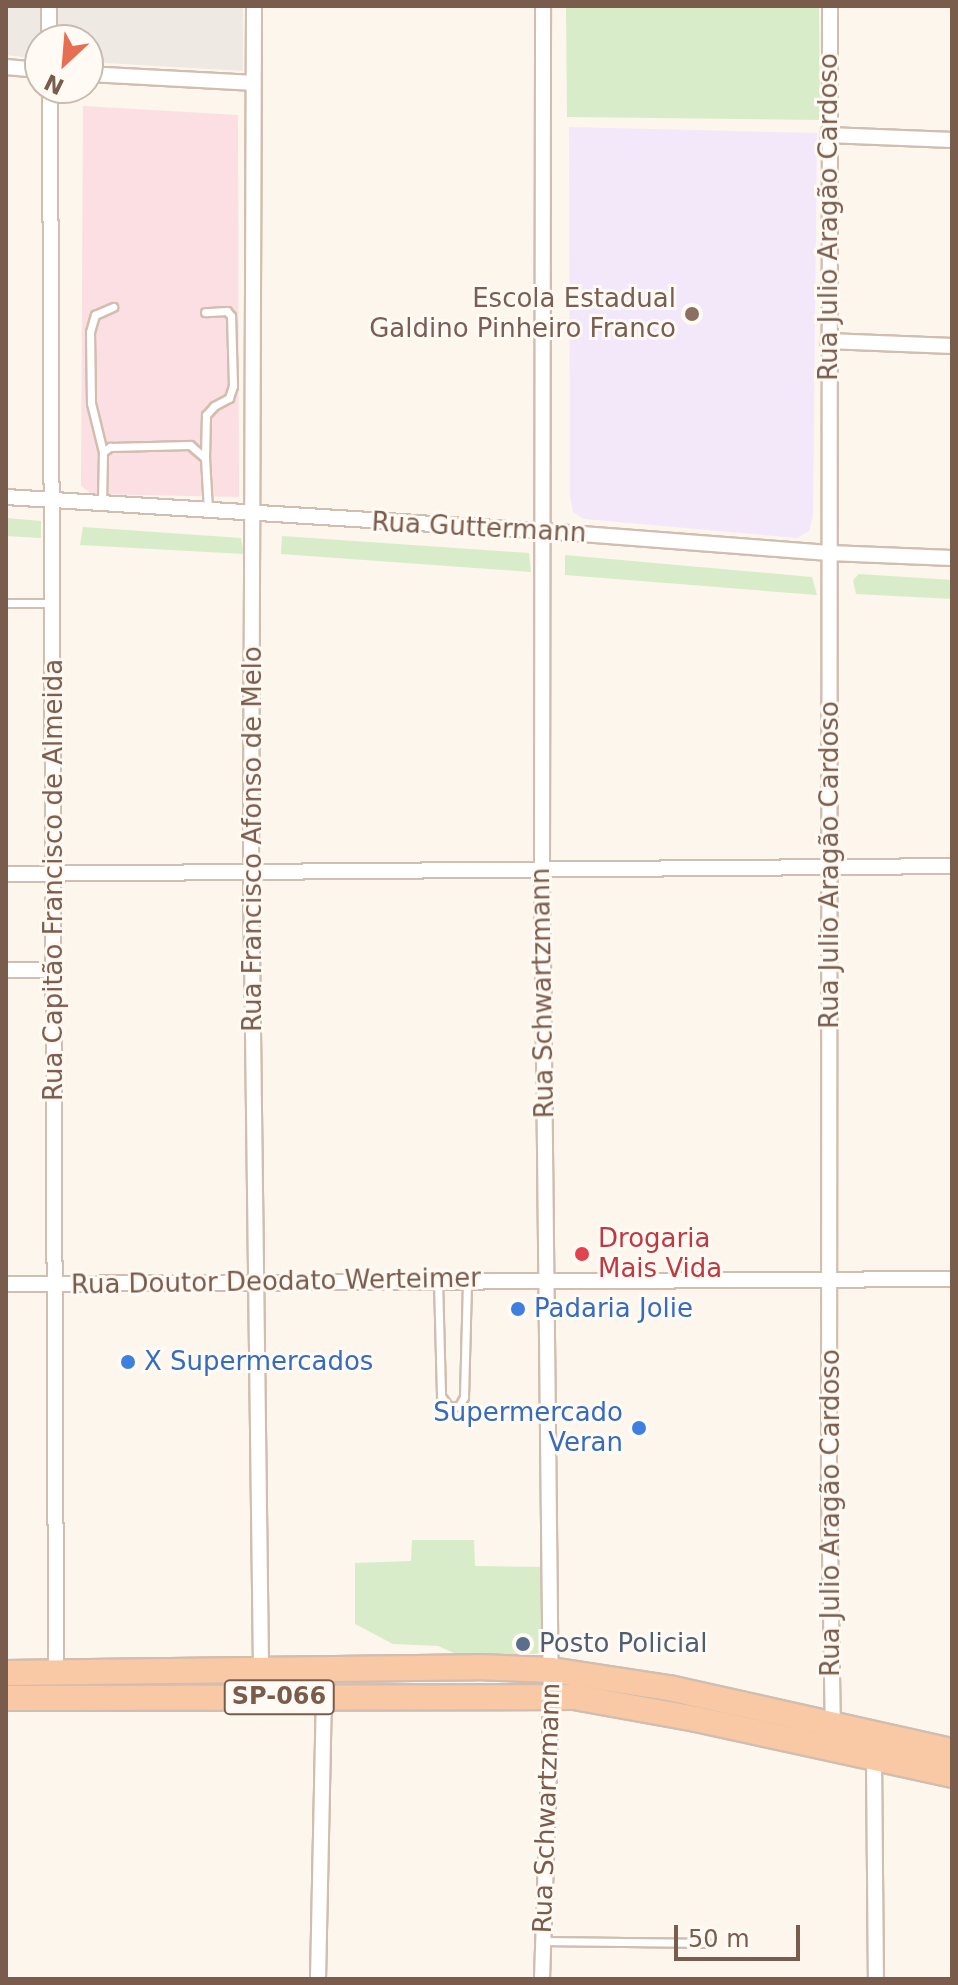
<!DOCTYPE html>
<html>
<head>
<meta charset="utf-8">
<style>
	body { margin:0 }
	#map { position:relative; width:958px; height:1985px; overflow:hidden; background:#fdf6ec; font-family:"DejaVu Sans",sans-serif }
	div>[style] { position:absolute }
	.industrial>* { inset:0; background:#efe9e4 }
	.education>* { inset:0; background:#f3e8fa }
	.medical>* { inset:0; background:#fbdfe3 }
	.green>* { inset:0; background:#d8ecc9 }
	.roads { filter:drop-shadow(2px 0 #d1beb0) drop-shadow(-2px 0 #d1beb0) drop-shadow(0 2px #d1beb0) drop-shadow(0 -2px #d1beb0) }
	.service>* { height:7px; margin:-3.5px; padding:0 3.5px; transform-origin:3.5px; border-radius:3.5px; background:#fff }
	.minor>* { height:14px; margin:-7px; padding:0 7px; transform-origin:7px; border-radius:7px; background:#fff }
	.trunk>* { height:24px; margin:-12px; padding:0 12px; transform-origin:12px; border-radius:12px; background:#f9c8a4 }
	.dots>* { width:22px; height:22px; translate:-50% -50%; box-sizing:border-box; border:4px solid #fffaf3; border-radius:50% }
	span { translate:-50% -50%; white-space:nowrap; text-align:center; line-height:1.15; -webkit-text-stroke:6px #fffaf3; paint-order:stroke }
	.shield-label span { padding:2px 6px; background:#fffaf3; border:2px solid; border-radius:6px; -webkit-text-stroke-width:0 }
	.shield-label { font-size:24px; color:#7a5c4d; font-weight:700 }
	.street-label { font-size:26px; color:#7a5c4d }
	.education-label { font-size:26px; color:#785e54 }
	.right { translate:-100% -50%; text-align:right }
	.health-label { font-size:26px; color:#be3a42 }
	.left { translate:0 -50%; text-align:left }
	.shop-label { font-size:26px; color:#366cbe }
	.service-label { font-size:26px; color:#4e5e75 }
	.frame { position:absolute; inset:0; border:8px solid #7a5c4d; pointer-events:none }
	.north { position:absolute; left:24px; top:24px; width:80px; height:80px; box-sizing:border-box; background:#fffaf3; border:2px solid #cabbb1; border-radius:50%; rotate:206deg; font-size:22px; font-weight:700; line-height:32px; text-align:center; color:#7a5c4d }
	.north::after { content:''; display:block; margin:auto; width:28px; height:36px; background:#e76f51; clip-path:polygon(50% 0,100% 100%,50% 72%,0 100%) }
	.scale { position:absolute; left:674px; top:1925px; width:126px; height:36px; box-sizing:border-box; border:4px solid #7a5c4d; border-top:0; padding-left:10px; font-size:24px; line-height:28px; white-space:nowrap; color:#7a5c4d; -webkit-text-stroke:6px #fffaf3; paint-order:stroke }
</style>
</head>
<body>
<div id="map">
	<div class="industrial">
		<div style="clip-path:polygon(6px 6px,243px 6px,243px 71px,88px 62px,88px 40px,40px 40px,40px 59px,6px 55px)"></div>
	</div>
	<div class="education">
		<div style="clip-path:polygon(569px 127px,817px 133px,813px 516px,809px 531px,797px 538px,584px 519px,573px 512px,570px 496px)"></div>
	</div>
	<div class="medical">
		<div style="clip-path:polygon(83px 106px,238px 115px,239px 497px,92px 494px,81px 486px)"></div>
	</div>
	<div class="green">
		<div style="clip-path:polygon(566px 6px,819px 6px,820px 120px,567px 117px)"></div>
		<div style="clip-path:polygon(6px 518px,41px 521px,41px 538px,6px 536px)"></div>
		<div style="clip-path:polygon(83px 527px,241px 538px,244px 554px,80px 545px)"></div>
		<div style="clip-path:polygon(282px 536px,529px 553px,531px 572px,281px 554px)"></div>
		<div style="clip-path:polygon(565px 555px,812px 577px,817px 595px,565px 575px)"></div>
		<div style="clip-path:polygon(859px 574px,952px 580px,952px 599px,856px 594px,853px 580px)"></div>
		<div style="clip-path:polygon(412px 1540px,474px 1540px,475px 1566px,546px 1567px,548px 1653px,463px 1657px,438px 1646px,393px 1644px,355px 1624px,355px 1563px,411px 1561px)"></div>
	</div>
	<div class="roads">
		<div class="service">
			<div style="left:103px;top:452px;width:50px;rotate:-103.8deg"></div>
			<div style="left:91px;top:403px;width:71px;rotate:-90.8deg"></div>
			<div style="left:90px;top:332px;width:18px;rotate:-74deg"></div>
			<div style="left:95px;top:315px;width:20px;rotate:-24deg"></div>
			<div style="left:205px;top:458px;width:43px;rotate:-88.7deg"></div>
			<div style="left:206px;top:415px;width:12px;rotate:-48deg"></div>
			<div style="left:214px;top:406px;width:17px;rotate:-28deg"></div>
			<div style="left:229px;top:398px;width:13px;rotate:-72deg"></div>
			<div style="left:233px;top:386px;width:70px;rotate:-91.6deg"></div>
			<div style="left:231px;top:316px;width:6px;rotate:-129deg"></div>
			<div style="left:227px;top:311px;width:22px;rotate:177deg"></div>
			<div style="left:102px;top:503px;width:51px;rotate:-88.9deg"></div>
			<div style="left:103px;top:452px;width:9px;rotate:-36deg"></div>
			<div style="left:110px;top:447px;width:80px;rotate:-1.4deg"></div>
			<div style="left:190px;top:445px;width:20px;rotate:41deg"></div>
			<div style="left:205px;top:458px;width:52px;rotate:86.7deg"></div>
			<div style="left:6px;top:603px;width:46px"></div>
			<div style="left:438px;top:1280px;width:116px;rotate:88.5deg"></div>
			<div style="left:441px;top:1396px;width:14px;rotate:54deg"></div>
			<div style="left:449px;top:1407px;width:10px;rotate:-6deg"></div>
			<div style="left:459px;top:1406px;width:10px;rotate:-61deg"></div>
			<div style="left:464px;top:1397px;width:115px;rotate:-88.5deg"></div>
			<div style="left:543px;top:1941px;width:164px;rotate:0.7deg"></div>
		</div>
		<div class="minor">
			<div style="left:49px;top:6px;width:34px;rotate:90deg"></div>
			<div style="left:254px;top:6px;width:866px;rotate:90.2deg"></div>
			<div style="left:251px;top:872px;width:799px;rotate:89.28deg"></div>
			<div style="left:830px;top:6px;width:1476px;rotate:90.04deg"></div>
			<div style="left:829px;top:1482px;width:242px;rotate:89.1deg"></div>
			<div style="left:6px;top:67px;width:34px;rotate:5deg"></div>
			<div style="left:88px;top:74px;width:165px;rotate:3.1deg"></div>
			<div style="left:50px;top:88px;width:1584px;rotate:89.78deg"></div>
			<div style="left:828px;top:135px;width:124px;rotate:2.3deg"></div>
			<div style="left:828px;top:341px;width:124px;rotate:2.3deg"></div>
			<div style="left:6px;top:497px;width:538px;rotate:3.62deg"></div>
			<div style="left:543px;top:531px;width:287px;rotate:4.4deg"></div>
			<div style="left:829px;top:553px;width:123px;rotate:2.3deg"></div>
			<div style="left:6px;top:874px;width:946px;rotate:-0.48deg"></div>
			<div style="left:6px;top:970px;width:47px"></div>
			<div style="left:6px;top:1284px;width:946px;rotate:-0.3deg"></div>
			<div style="left:874px;top:1758px;width:221px;rotate:89.5deg"></div>
			<div style="left:318px;top:1979px;width:282px;rotate:-88.8deg"></div>
			<div style="left:542px;top:1979px;width:266px;rotate:-88.1deg"></div>
			<div style="left:551px;top:1713px;width:842px;rotate:-90.61deg"></div>
			<div style="left:542px;top:871px;width:865px;rotate:-89.93deg"></div>
		</div>
		<div class="trunk">
			<div style="left:6px;top:1673px;width:471px;rotate:-0.7deg"></div>
			<div style="left:477px;top:1667px;width:74px;rotate:2.3deg"></div>
			<div style="left:551px;top:1670px;width:119px;rotate:8.7deg"></div>
			<div style="left:669px;top:1688px;width:290px;rotate:12.6deg"></div>
			<div style="left:6px;top:1698px;width:568px;rotate:-0.1deg"></div>
			<div style="left:574px;top:1697px;width:124px;rotate:10.2deg"></div>
			<div style="left:696px;top:1719px;width:262px;rotate:12.3deg"></div>
		</div>
	</div>
	<div class="dots">
		<div style="left:692px;top:314px;background:#8d6e63"></div>
		<div style="left:582px;top:1254px;background:#e0444e"></div>
		<div style="left:518px;top:1309px;background:#3f7fe0"></div>
		<div style="left:128px;top:1362px;background:#3f7fe0"></div>
		<div style="left:639px;top:1428px;background:#3f7fe0"></div>
		<div style="left:523px;top:1644px;background:#5c6f8a"></div>
	</div>
	<div class="shield-label">
		<span style="left:279px;top:1697px">SP-066</span>
	</div>
	<div class="street-label">
		<span style="left:829px;top:217px;rotate:-90deg">Rua Julio Aragão Cardoso</span>
		<span style="left:479px;top:528px;rotate:3deg">Rua Guttermann</span>
		<span style="left:253px;top:839px;rotate:-90deg">Rua Francisco Afonso de Melo</span>
		<span style="left:830px;top:865px;rotate:-90deg">Rua Julio Aragão Cardoso</span>
		<span style="left:54px;top:880px;rotate:-90deg">Rua Capitão Francisco de Almeida</span>
		<span style="left:543px;top:993px;rotate:-91deg">Rua Schwartzmann</span>
		<span style="left:276px;top:1282px;rotate:-1deg">Rua Doutor Deodato Werteimer</span>
		<span style="left:831px;top:1513px;rotate:-90deg">Rua Julio Aragão Cardoso</span>
		<span style="left:547px;top:1808px;rotate:-88deg">Rua Schwartzmann</span>
	</div>
	<div class="education-label">
		<span class="right" style="left:676px;top:314px">Escola Estadual<br>Galdino Pinheiro Franco</span>
	</div>
	<div class="health-label">
		<span class="left" style="left:598px;top:1254px">Drogaria<br>Mais Vida</span>
	</div>
	<div class="shop-label">
		<span class="left" style="left:534px;top:1309px">Padaria Jolie</span>
		<span class="left" style="left:144px;top:1362px">X Supermercados</span>
		<span class="right" style="left:623px;top:1428px">Supermercado<br>Veran</span>
	</div>
	<div class="service-label">
		<span class="left" style="left:539px;top:1644px">Posto Policial</span>
	</div>
	<div class="frame"></div>
	<div class="north">N</div>
	<div class="scale">50 m</div>
</div>
</body>
</html>
